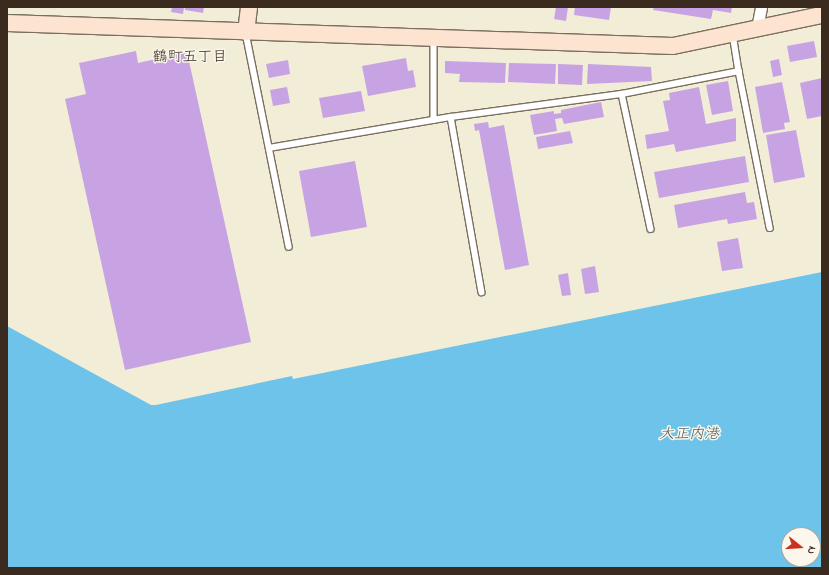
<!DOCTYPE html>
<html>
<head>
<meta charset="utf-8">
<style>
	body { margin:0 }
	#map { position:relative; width:829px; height:575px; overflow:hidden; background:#f2edd7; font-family:"Indie Flower","Klee One",sans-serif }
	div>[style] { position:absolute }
	.water>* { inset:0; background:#6dc3ea }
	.building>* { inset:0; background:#c8a3e3 }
	.roads { filter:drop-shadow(1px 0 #7b6e5f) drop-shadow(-1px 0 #7b6e5f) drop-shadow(0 1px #7b6e5f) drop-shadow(0 -1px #7b6e5f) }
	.lane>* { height:5.5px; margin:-2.75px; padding:0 2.75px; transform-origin:2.75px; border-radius:2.75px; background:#fff }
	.street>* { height:11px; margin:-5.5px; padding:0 5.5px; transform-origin:5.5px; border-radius:5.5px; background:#fff }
	.secondary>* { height:16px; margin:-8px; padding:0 8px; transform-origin:8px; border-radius:8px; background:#fde4d1 }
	span { translate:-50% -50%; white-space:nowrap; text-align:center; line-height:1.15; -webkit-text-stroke:3px #fbf7ec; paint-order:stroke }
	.neighbourhood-label { font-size:15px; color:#3b2a1e }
	.water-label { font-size:15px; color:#4a585b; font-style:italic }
	.frame { position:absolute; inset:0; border:8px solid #3b2a1e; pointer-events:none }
	.north { position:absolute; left:781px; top:527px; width:40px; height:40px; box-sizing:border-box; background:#fbf7ec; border:1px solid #aea59a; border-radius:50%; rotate:107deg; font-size:11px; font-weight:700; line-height:16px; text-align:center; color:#3b2a1e }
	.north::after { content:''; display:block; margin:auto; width:14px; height:18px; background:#c8321e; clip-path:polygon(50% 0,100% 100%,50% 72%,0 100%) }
</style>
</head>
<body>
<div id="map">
	<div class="water">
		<div style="clip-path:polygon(evenodd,822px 272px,822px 568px,7px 568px,7px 326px,151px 405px,156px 405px,292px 376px,293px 379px,822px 272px,789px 535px,813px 535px,813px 559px,789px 559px,789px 535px)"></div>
	</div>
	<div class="building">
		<div style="clip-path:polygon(172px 7px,184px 7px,183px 14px,171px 12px)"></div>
		<div style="clip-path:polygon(185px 7px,204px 7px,203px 13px,185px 10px)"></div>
		<div style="clip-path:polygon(556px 7px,568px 7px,566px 21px,554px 19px)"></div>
		<div style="clip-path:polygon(575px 7px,611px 7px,609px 20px,574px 15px)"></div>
		<div style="clip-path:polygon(654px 7px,732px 7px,731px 13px,713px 10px,711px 19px,653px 10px)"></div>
		<div style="clip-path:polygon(814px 41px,817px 57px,790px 62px,787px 46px)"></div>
		<div style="clip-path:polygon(136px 51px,138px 63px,187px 52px,251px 342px,125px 370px,65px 99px,86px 94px,79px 63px)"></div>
		<div style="clip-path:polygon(406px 58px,408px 71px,413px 70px,416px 87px,368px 96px,362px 66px)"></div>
		<div style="clip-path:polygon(779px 59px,782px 75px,773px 77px,770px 61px)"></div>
		<div style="clip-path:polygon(288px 60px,290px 74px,269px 78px,266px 64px)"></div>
		<div style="clip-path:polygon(445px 61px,506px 63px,505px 83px,459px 82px,460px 74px,445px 73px)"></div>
		<div style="clip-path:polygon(509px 63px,556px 64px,555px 84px,508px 82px)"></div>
		<div style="clip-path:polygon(558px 64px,583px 65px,582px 85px,558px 84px)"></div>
		<div style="clip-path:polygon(588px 64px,651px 67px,652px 81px,587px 84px)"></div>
		<div style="clip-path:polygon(822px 78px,822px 116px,807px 119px,800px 83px)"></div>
		<div style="clip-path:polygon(728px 81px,733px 111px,712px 115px,706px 85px)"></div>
		<div style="clip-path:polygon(782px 82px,790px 122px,784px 123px,785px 129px,763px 133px,755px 87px)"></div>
		<div style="clip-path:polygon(287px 87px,290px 103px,273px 106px,270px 90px)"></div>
		<div style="clip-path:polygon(699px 87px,706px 124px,736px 118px,736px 141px,676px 152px,674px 144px,647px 149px,645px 135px,669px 131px,663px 101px,670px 100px,669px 93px)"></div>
		<div style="clip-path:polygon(361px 91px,365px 111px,323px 118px,319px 98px)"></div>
		<div style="clip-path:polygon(601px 102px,604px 117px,564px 124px,562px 118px,555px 119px,557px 131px,534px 135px,530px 115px,554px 111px,554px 114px,561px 113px,561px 110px)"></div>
		<div style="clip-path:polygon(488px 122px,489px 128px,504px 125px,529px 265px,505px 270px,479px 130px,475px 131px,474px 124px)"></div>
		<div style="clip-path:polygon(796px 130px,805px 177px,774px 183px,766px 135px)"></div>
		<div style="clip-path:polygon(570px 131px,573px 143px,538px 149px,536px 137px)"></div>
		<div style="clip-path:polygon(745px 156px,749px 182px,659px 198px,654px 172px)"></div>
		<div style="clip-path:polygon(355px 161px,367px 227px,311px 237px,299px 171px)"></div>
		<div style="clip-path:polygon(745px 192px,747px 203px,754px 202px,757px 219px,728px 224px,727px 219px,678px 228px,674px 205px)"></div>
		<div style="clip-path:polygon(738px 238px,743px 268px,722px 271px,717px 242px)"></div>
		<div style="clip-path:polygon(595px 266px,599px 292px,585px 294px,581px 269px)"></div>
		<div style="clip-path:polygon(568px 273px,571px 295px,562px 296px,558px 275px)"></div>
	</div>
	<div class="roads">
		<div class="lane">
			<div style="left:246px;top:33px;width:218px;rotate:78.6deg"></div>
			<div style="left:733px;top:34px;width:37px;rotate:81deg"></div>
			<div style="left:434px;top:38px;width:82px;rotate:90deg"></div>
			<div style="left:622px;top:94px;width:138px;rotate:77.9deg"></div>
			<div style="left:451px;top:117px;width:178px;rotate:80deg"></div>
			<div style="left:269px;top:148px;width:185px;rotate:-9.7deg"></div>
			<div style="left:451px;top:117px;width:173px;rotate:-7.7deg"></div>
			<div style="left:622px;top:94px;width:119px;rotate:-11.1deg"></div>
			<div style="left:739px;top:71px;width:160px;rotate:78.8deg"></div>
		</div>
		<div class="street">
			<div style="left:757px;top:28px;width:21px;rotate:-79deg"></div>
		</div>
		<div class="secondary">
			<div style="left:7px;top:23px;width:666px;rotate:1.98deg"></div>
			<div style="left:673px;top:46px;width:152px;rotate:-11.8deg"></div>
			<div style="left:246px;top:32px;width:25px;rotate:-83deg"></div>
		</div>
	</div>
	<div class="neighbourhood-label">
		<span style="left:190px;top:58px">鶴町五丁目</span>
	</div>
	<div class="water-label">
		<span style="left:689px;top:435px">大正内港</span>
	</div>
	<div class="frame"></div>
	<div class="north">N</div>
</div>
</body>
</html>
